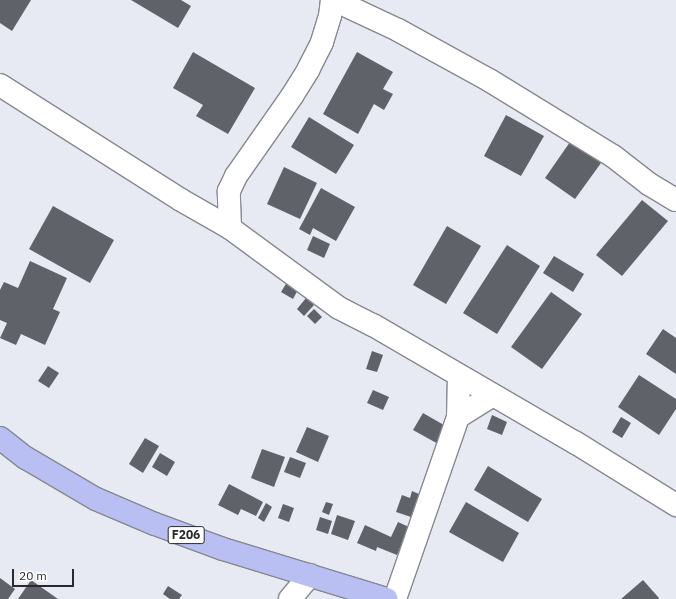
<!DOCTYPE html>
<html>
<head>
<meta charset="utf-8">
<style>
	body { margin:0 }
	#map { position:relative; width:676px; height:599px; overflow:hidden; background:#e8eaf3; font-family:"IBM Plex Sans",sans-serif }
	div>[style] { position:absolute }
	.building>* { inset:0; background:#60626a }
	.roads { filter:drop-shadow(1px 0 #868890) drop-shadow(-1px 0 #868890) drop-shadow(0 1px #868890) drop-shadow(0 -1px #868890) }
	.minor>* { height:22px; margin:-11px; padding:0 11px; transform-origin:11px; border-radius:11px; background:#fff }
	.major>* { height:22px; margin:-11px; padding:0 11px; transform-origin:11px; border-radius:11px; background:#b9bff2 }
	span { translate:-50% -50%; white-space:nowrap; text-align:center; line-height:1.15; -webkit-text-stroke:4px #fff; paint-order:stroke }
	.shield-label span { padding:1px 3px; background:#fff; border:1px solid; border-radius:3px; -webkit-text-stroke-width:0 }
	.shield-label { font-size:12px; color:#292a2d; font-weight:700 }
	.scale { position:absolute; left:12px; top:569px; width:62px; height:18px; box-sizing:border-box; border:2px solid #292a2d; border-top:0; padding-left:5px; font-size:12px; line-height:14px; white-space:nowrap; color:#292a2d; -webkit-text-stroke:3px #fff; paint-order:stroke }
</style>
</head>
<body>
<div id="map">
	<div class="building">
		<div style="clip-path:polygon(0 0,31px 0,12px 31px,0 23px)"></div>
		<div style="clip-path:polygon(131px 0,181px 0,191px 6px,178px 28px)"></div>
		<div style="clip-path:polygon(193px 52px,255px 88px,228px 134px,196px 116px,203px 105px,173px 88px)"></div>
		<div style="clip-path:polygon(357px 52px,393px 72px,383px 89px,393px 94px,384px 110px,374px 104px,358px 134px,323px 114px)"></div>
		<div style="clip-path:polygon(506px 115px,544px 136px,521px 176px,484px 156px)"></div>
		<div style="clip-path:polygon(309px 117px,354px 145px,336px 174px,291px 147px)"></div>
		<div style="clip-path:polygon(570px 142px,601px 163px,575px 199px,545px 178px)"></div>
		<div style="clip-path:polygon(284px 167px,317px 183px,300px 219px,267px 204px)"></div>
		<div style="clip-path:polygon(321px 188px,355px 207px,336px 241px,313px 228px,310px 235px,299px 229px)"></div>
		<div style="clip-path:polygon(642px 200px,668px 221px,622px 276px,596px 255px)"></div>
		<div style="clip-path:polygon(53px 206px,114px 240px,90px 283px,29px 249px)"></div>
		<div style="clip-path:polygon(447px 226px,481px 246px,446px 304px,413px 285px)"></div>
		<div style="clip-path:polygon(313px 236px,330px 244px,324px 258px,307px 250px)"></div>
		<div style="clip-path:polygon(507px 245px,540px 266px,497px 334px,463px 313px)"></div>
		<div style="clip-path:polygon(554px 256px,584px 274px,573px 292px,543px 273px)"></div>
		<div style="clip-path:polygon(30px 261px,67px 278px,53px 309px,60px 312px,45px 345px,21px 334px,16px 345px,0 338px,7px 323px,0 320px,0 290px,4px 282px,18px 288px)"></div>
		<div style="clip-path:polygon(289px 279px,300px 286px,293px 299px,281px 292px)"></div>
		<div style="clip-path:polygon(551px 292px,582px 314px,542px 369px,511px 347px)"></div>
		<div style="clip-path:polygon(306px 298px,314px 305px,304px 316px,297px 309px)"></div>
		<div style="clip-path:polygon(314px 309px,322px 317px,315px 324px,307px 316px)"></div>
		<div style="clip-path:polygon(663px 329px,676px 338px,676px 374px,646px 354px)"></div>
		<div style="clip-path:polygon(372px 351px,383px 355px,377px 372px,366px 369px)"></div>
		<div style="clip-path:polygon(48px 366px,59px 373px,49px 388px,38px 381px)"></div>
		<div style="clip-path:polygon(639px 375px,676px 399px,676px 409px,659px 435px,618px 407px)"></div>
		<div style="clip-path:polygon(373px 390px,389px 397px,383px 410px,367px 403px)"></div>
		<div style="clip-path:polygon(423px 413px,449px 428px,440px 445px,413px 430px)"></div>
		<div style="clip-path:polygon(492px 415px,507px 422px,502px 435px,487px 429px)"></div>
		<div style="clip-path:polygon(621px 417px,631px 423px,622px 438px,612px 432px)"></div>
		<div style="clip-path:polygon(307px 427px,329px 436px,318px 462px,296px 452px)"></div>
		<div style="clip-path:polygon(145px 438px,159px 446px,143px 473px,129px 464px)"></div>
		<div style="clip-path:polygon(262px 449px,285px 457px,274px 487px,251px 478px)"></div>
		<div style="clip-path:polygon(160px 453px,175px 462px,167px 476px,152px 467px)"></div>
		<div style="clip-path:polygon(290px 457px,306px 463px,300px 478px,284px 472px)"></div>
		<div style="clip-path:polygon(488px 466px,542px 499px,528px 522px,474px 490px)"></div>
		<div style="clip-path:polygon(229px 484px,263px 502px,256px 516px,241px 509px,238px 515px,218px 505px)"></div>
		<div style="clip-path:polygon(412px 491px,419px 494px,411px 517px,396px 512px,402px 495px,410px 498px)"></div>
		<div style="clip-path:polygon(326px 502px,333px 504px,329px 515px,322px 512px)"></div>
		<div style="clip-path:polygon(466px 502px,519px 533px,503px 562px,449px 532px)"></div>
		<div style="clip-path:polygon(266px 503px,272px 507px,264px 522px,258px 518px)"></div>
		<div style="clip-path:polygon(283px 504px,294px 508px,289px 522px,278px 518px)"></div>
		<div style="clip-path:polygon(337px 515px,355px 521px,348px 540px,331px 534px)"></div>
		<div style="clip-path:polygon(320px 517px,332px 521px,328px 534px,316px 530px)"></div>
		<div style="clip-path:polygon(398px 522px,409px 527px,397px 555px,377px 547px,376px 551px,357px 543px,365px 525px,391px 537px)"></div>
		<div style="clip-path:polygon(0 578px,15px 589px,8px 599px,0 599px)"></div>
		<div style="clip-path:polygon(31px 580px,58px 599px,18px 599px)"></div>
		<div style="clip-path:polygon(643px 580px,659px 598px,658px 599px,621px 599px)"></div>
		<div style="clip-path:polygon(168px 586px,182px 595px,179px 599px,170px 599px,163px 594px)"></div>
	</div>
	<div class="roads">
		<div class="minor">
			<div style="left:334px;top:0;width:71px;rotate:25.1deg"></div>
			<div style="left:398px;top:30px;width:104px;rotate:28.8deg"></div>
			<div style="left:489px;top:80px;width:145px;rotate:31.5deg"></div>
			<div style="left:613px;top:156px;width:46px;rotate:37.9deg"></div>
			<div style="left:649px;top:184px;width:31px;rotate:31deg"></div>
			<div style="left:0;top:85px;width:214px;rotate:32.4deg"></div>
			<div style="left:181px;top:200px;width:56px;rotate:29.7deg"></div>
			<div style="left:230px;top:228px;width:135px;rotate:36.3deg"></div>
			<div style="left:339px;top:308px;width:38px;rotate:27deg"></div>
			<div style="left:373px;top:325px;width:235px;rotate:30.2deg"></div>
			<div style="left:576px;top:443px;width:118px;rotate:31.8deg"></div>
			<div style="left:230px;top:228px;width:37px;rotate:-92deg"></div>
			<div style="left:229px;top:191px;width:17px;rotate:-65deg"></div>
			<div style="left:236px;top:176px;width:98px;rotate:-55deg"></div>
			<div style="left:292px;top:96px;width:31px;rotate:-58deg"></div>
			<div style="left:308px;top:70px;width:31px;rotate:-63deg"></div>
			<div style="left:322px;top:42px;width:27px;rotate:-73deg"></div>
			<div style="left:330px;top:16px;width:16px;rotate:-83deg"></div>
			<div style="left:458px;top:417px;width:41px;rotate:-32.2deg"></div>
			<div style="left:290px;top:599px;width:31px;rotate:-50deg"></div>
			<div style="left:395px;top:599px;width:193px;rotate:-70.9deg"></div>
			<div style="left:458px;top:417px;width:40px;rotate:-88.6deg"></div>
		</div>
		<div class="major">
			<div style="left:0;top:438px;width:33px;rotate:38deg"></div>
			<div style="left:26px;top:458px;width:81px;rotate:30.4deg"></div>
			<div style="left:96px;top:499px;width:64px;rotate:23deg"></div>
			<div style="left:155px;top:524px;width:72px;rotate:20.2deg"></div>
			<div style="left:223px;top:549px;width:171px;rotate:17deg"></div>
		</div>
	</div>
	<div class="shield-label">
		<span style="left:186px;top:535px">F206</span>
	</div>
	<div class="scale">20 m</div>
</div>
</body>
</html>
